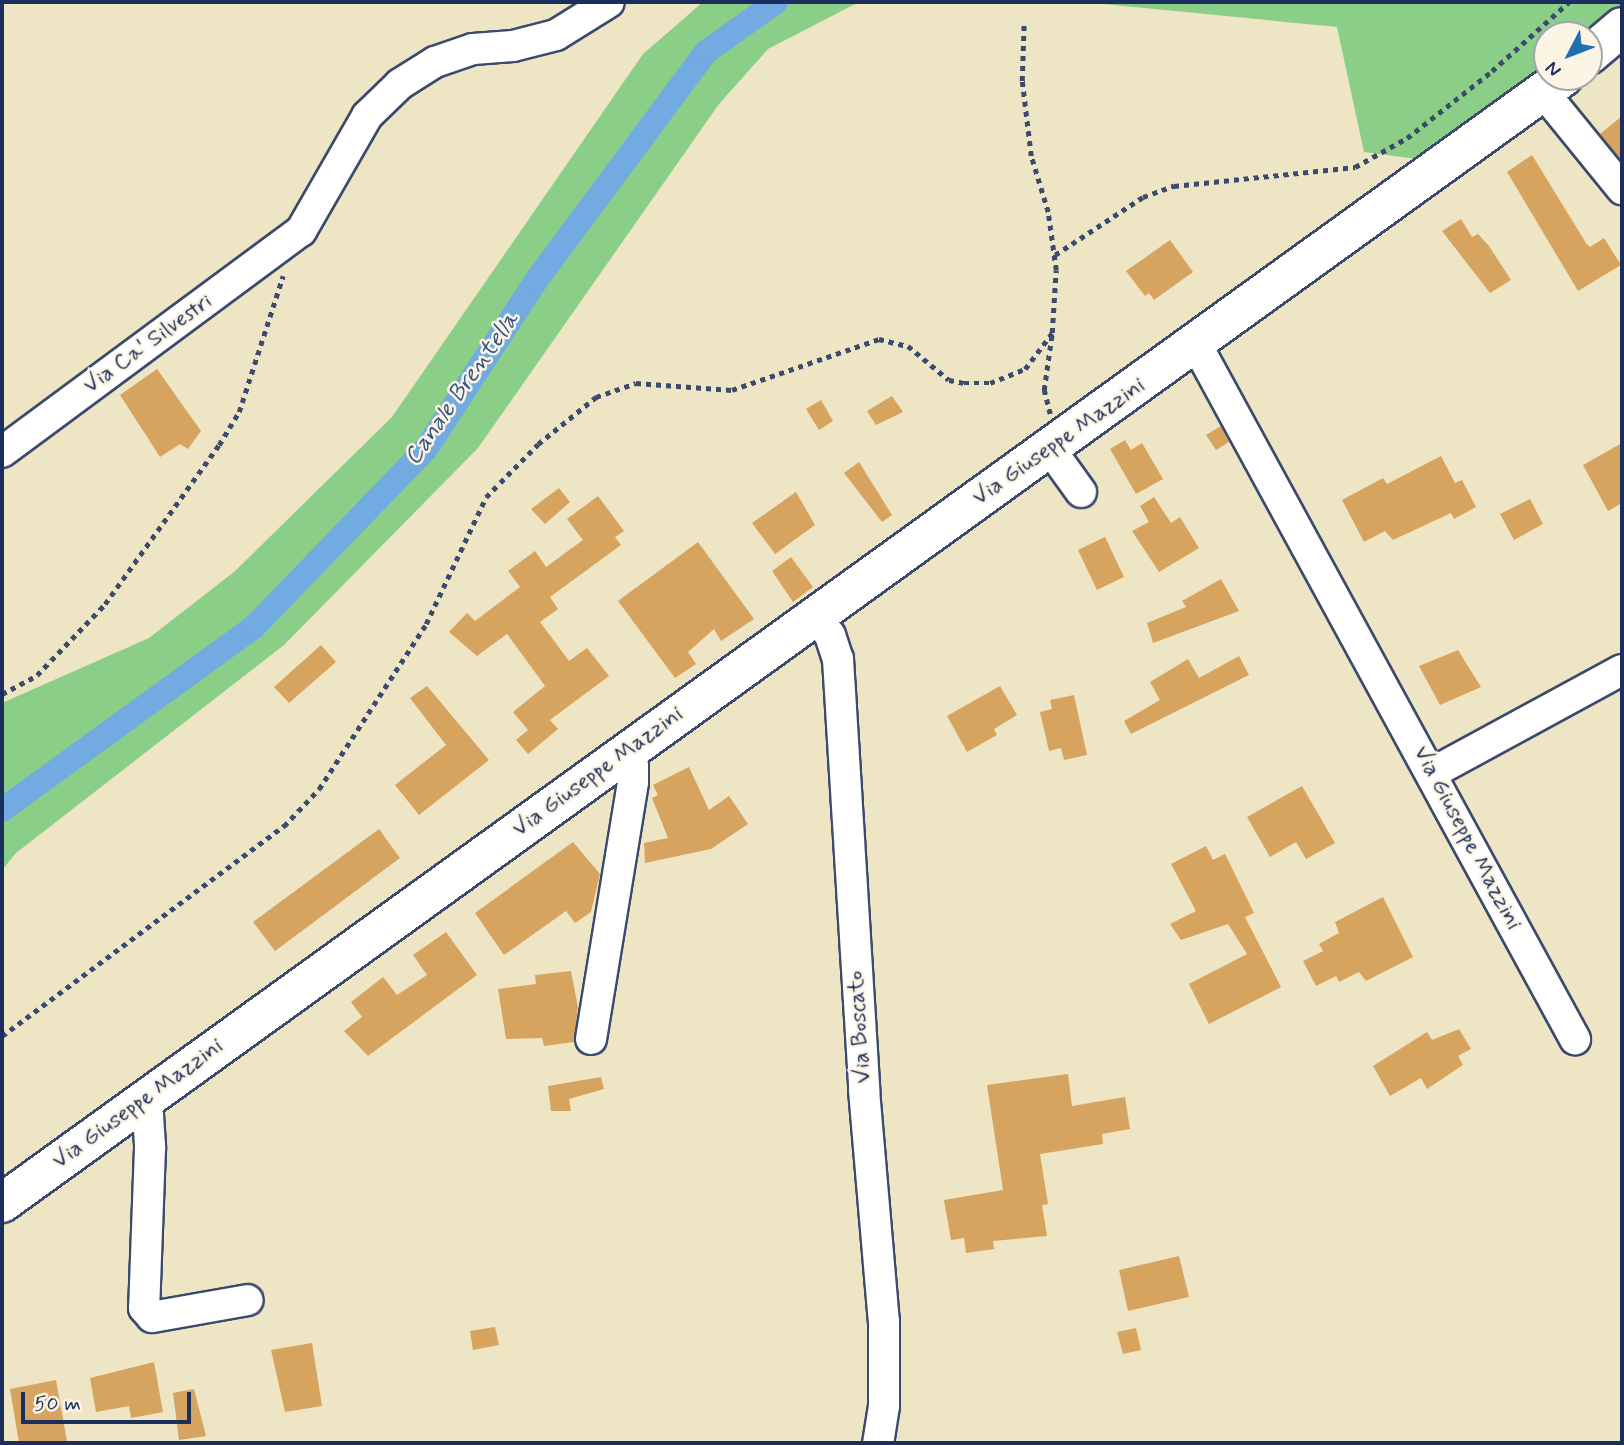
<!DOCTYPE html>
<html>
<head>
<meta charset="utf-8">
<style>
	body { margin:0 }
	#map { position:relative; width:1624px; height:1445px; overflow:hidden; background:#eee5c5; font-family:Mynerve,sans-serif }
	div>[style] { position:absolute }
	.green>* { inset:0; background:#8ace87 }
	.canal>* { height:24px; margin:-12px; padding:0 12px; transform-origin:12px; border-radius:12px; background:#72abe2 }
	.building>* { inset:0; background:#d7a460 }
	.path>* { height:4.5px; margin-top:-2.25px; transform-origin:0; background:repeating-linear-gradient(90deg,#3b4a6d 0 5px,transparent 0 10px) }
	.roads { filter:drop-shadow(2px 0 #3b4a6d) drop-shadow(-2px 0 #3b4a6d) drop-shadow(0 2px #3b4a6d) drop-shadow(0 -2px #3b4a6d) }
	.minor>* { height:30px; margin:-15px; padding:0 15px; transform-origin:15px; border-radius:15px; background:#fff }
	.major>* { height:38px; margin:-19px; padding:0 19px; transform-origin:19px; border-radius:19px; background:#fff }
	span { translate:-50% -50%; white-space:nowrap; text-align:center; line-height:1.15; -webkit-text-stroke:5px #fcf5e5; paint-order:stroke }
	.street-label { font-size:23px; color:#1b2f5e }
	.water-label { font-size:24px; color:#355486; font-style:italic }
	.frame { position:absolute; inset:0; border:4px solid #1b2f5e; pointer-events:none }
	.north { position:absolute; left:1533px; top:21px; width:70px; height:70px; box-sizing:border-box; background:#fcf5e5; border:2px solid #a2a6af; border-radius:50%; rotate:228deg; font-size:19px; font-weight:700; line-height:28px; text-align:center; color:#1b2f5e }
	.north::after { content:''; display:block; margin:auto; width:24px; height:32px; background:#1f6fb2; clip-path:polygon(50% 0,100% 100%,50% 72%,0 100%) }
	.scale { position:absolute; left:21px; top:1392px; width:170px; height:32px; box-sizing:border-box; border:4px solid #1b2f5e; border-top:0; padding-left:9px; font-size:21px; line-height:24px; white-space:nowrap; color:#1b2f5e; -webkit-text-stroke:5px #fcf5e5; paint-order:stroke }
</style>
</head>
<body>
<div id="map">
	<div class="green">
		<div style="clip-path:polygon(703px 2px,859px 2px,768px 49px,719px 104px,478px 448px,284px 645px,16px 853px,2px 870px,2px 703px,149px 638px,234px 572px,392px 417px,643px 54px)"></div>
		<div style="clip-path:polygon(1083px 2px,1622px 2px,1622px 6px,1586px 35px,1547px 35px,1547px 66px,1417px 159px,1364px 152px,1337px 27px)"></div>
	</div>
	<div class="canal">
		<div style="left:2px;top:810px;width:311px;rotate:-36deg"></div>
		<div style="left:254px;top:627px;width:248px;rotate:-46deg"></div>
		<div style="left:426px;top:449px;width:204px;rotate:-56.8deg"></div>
		<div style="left:538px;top:278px;width:282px;rotate:-53.4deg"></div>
		<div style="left:706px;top:52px;width:86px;rotate:-35.5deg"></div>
	</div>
	<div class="building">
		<div style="clip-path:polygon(1622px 116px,1622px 162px,1600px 134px)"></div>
		<div style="clip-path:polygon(1532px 155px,1586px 243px,1590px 247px,1604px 238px,1621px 265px,1578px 291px,1507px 172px)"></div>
		<div style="clip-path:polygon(1461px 219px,1472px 237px,1478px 234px,1489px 246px,1511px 280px,1490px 293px,1442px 231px)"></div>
		<div style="clip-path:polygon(1170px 240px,1193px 272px,1154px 300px,1149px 293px,1145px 296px,1126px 271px)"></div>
		<div style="clip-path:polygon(157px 369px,201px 431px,188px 449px,180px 444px,160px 457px,120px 395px)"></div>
		<div style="clip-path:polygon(892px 396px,903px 412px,876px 425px,867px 411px)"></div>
		<div style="clip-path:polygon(821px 400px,833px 421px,819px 430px,806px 409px)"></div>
		<div style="clip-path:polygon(1221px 426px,1229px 442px,1216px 450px,1206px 435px)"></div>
		<div style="clip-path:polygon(1125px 440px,1131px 450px,1142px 443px,1163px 479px,1136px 494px,1110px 449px)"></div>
		<div style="clip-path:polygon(1622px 443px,1622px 503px,1608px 511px,1583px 465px)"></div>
		<div style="clip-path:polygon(1441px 456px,1455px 483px,1462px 480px,1476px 507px,1454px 519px,1451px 513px,1393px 540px,1385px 531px,1364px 542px,1342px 500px,1383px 478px,1387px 484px)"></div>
		<div style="clip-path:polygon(859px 462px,892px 515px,882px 522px,844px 473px)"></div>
		<div style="clip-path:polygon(559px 488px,570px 502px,545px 524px,531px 509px)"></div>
		<div style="clip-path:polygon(796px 492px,815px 525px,775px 554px,752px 523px)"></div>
		<div style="clip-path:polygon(598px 496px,624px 531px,615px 537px,621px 545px,550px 597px,558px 609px,540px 622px,569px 661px,587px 648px,609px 676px,550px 720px,558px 729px,528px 754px,516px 740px,528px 730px,513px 712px,545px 686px,507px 634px,477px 656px,449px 632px,467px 613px,475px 621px,520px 587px,508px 571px,535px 551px,546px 567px,583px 540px,567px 519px)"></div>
		<div style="clip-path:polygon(1154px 497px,1171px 523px,1180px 517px,1199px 548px,1159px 572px,1132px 531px,1149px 522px,1140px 506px)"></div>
		<div style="clip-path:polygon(1530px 499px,1543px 524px,1514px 540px,1500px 514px)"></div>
		<div style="clip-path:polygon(1105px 537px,1124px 577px,1097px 590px,1078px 550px)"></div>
		<div style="clip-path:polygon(698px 542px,754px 619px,721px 641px,714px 629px,688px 652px,696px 664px,675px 678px,618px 601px)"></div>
		<div style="clip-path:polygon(791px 557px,813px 587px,793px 602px,772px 571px)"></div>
		<div style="clip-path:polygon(1221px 579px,1239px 611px,1153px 643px,1147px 623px,1186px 607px,1182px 601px)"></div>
		<div style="clip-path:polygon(321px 645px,336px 662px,289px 703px,274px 687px)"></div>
		<div style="clip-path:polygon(1458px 650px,1481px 687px,1440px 705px,1419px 666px)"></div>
		<div style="clip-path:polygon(1239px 656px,1249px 675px,1131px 734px,1124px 721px,1160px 700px,1150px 682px,1188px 659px,1199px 678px)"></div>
		<div style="clip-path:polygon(427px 686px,489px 760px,419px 815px,395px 785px,446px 745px,410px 698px)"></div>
		<div style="clip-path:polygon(1000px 686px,1017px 715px,994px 729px,997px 735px,967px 752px,947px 716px)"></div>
		<div style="clip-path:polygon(1074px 695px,1087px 755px,1064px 760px,1061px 748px,1049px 751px,1040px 712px,1052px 709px,1050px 700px)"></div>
		<div style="clip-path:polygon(689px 767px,709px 810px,729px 796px,748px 824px,711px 849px,645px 863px,644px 843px,668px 838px,652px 798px,658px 795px,653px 785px)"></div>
		<div style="clip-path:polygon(1302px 786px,1335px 843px,1306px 859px,1296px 842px,1270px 857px,1247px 817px)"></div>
		<div style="clip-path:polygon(379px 829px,400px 858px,275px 951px,253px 922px)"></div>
		<div style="clip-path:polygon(573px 842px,600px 874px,591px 912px,575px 923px,566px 911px,504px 955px,475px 913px)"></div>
		<div style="clip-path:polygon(1206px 846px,1213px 860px,1225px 854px,1254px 913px,1245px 917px,1281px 987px,1209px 1024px,1189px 984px,1247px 954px,1228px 924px,1181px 940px,1170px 924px,1196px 911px,1171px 864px)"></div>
		<div style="clip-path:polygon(1383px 897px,1413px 957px,1366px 981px,1359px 972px,1339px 982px,1336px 976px,1316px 986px,1303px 961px,1323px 951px,1319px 944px,1339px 933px,1335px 922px)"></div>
		<div style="clip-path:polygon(446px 932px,477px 975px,368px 1056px,344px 1031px,362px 1017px,351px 1002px,383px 977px,397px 995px,427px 975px,413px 955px)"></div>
		<div style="clip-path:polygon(571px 971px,578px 1007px,574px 1042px,544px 1046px,542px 1038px,506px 1039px,498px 989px,536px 984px,535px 975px)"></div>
		<div style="clip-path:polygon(1459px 1029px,1471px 1049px,1458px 1056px,1463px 1065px,1427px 1089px,1421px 1078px,1390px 1096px,1373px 1066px,1427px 1032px,1432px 1040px)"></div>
		<div style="clip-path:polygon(1068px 1074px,1072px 1106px,1125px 1097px,1130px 1129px,1102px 1134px,1103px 1144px,1040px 1154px,1048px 1204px,1042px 1205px,1047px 1236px,993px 1241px,994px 1249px,966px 1253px,964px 1238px,951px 1240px,944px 1200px,1003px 1190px,987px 1085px)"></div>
		<div style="clip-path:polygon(601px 1077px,604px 1089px,569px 1099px,571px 1111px,551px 1111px,548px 1086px)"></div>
		<div style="clip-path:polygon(1179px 1256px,1189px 1297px,1128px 1311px,1119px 1270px)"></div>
		<div style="clip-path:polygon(495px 1327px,499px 1345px,473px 1350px,470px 1331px)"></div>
		<div style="clip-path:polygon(1136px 1328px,1141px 1350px,1123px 1354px,1117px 1332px)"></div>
		<div style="clip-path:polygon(312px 1343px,322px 1406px,285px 1412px,271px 1350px)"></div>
		<div style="clip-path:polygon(154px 1362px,163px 1412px,131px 1418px,129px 1406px,96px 1412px,90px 1378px)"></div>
		<div style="clip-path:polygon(56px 1380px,67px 1441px,19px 1443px,10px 1389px)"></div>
		<div style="clip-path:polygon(194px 1389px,206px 1436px,179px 1440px,173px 1393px)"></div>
	</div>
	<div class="path">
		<div style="left:1055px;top:255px;width:105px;rotate:-33.4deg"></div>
		<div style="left:1143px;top:197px;width:33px;rotate:-20deg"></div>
		<div style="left:1174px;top:186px;width:182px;rotate:-6deg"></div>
		<div style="left:1355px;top:167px;width:60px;rotate:-29.1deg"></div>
		<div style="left:1407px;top:138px;width:108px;rotate:-38.2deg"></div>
		<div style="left:1492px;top:71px;width:103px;rotate:-41.9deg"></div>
		<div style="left:1050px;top:414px;width:25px;rotate:-104deg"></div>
		<div style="left:1044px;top:390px;width:58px;rotate:-82deg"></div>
		<div style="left:2px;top:694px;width:40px;rotate:-28deg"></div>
		<div style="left:37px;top:675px;width:98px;rotate:-46.2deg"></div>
		<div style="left:105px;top:604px;width:196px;rotate:-54.4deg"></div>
		<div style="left:219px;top:445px;width:39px;rotate:-59deg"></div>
		<div style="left:239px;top:412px;width:143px;rotate:-72.1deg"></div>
		<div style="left:2px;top:1036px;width:352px;rotate:-36.7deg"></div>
		<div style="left:284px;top:826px;width:51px;rotate:-46.6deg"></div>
		<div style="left:319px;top:789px;width:197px;rotate:-57deg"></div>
		<div style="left:426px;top:624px;width:140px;rotate:-64.7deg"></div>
		<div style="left:486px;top:497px;width:74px;rotate:-45.5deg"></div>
		<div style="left:538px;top:444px;width:75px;rotate:-39deg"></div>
		<div style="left:596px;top:397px;width:42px;rotate:-19.3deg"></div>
		<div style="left:636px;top:383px;width:96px;rotate:4.2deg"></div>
		<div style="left:732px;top:390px;width:156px;rotate:-19.1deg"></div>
		<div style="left:879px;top:339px;width:30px;rotate:14deg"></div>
		<div style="left:908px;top:346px;width:53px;rotate:39.7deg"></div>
		<div style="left:949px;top:380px;width:15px;rotate:11deg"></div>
		<div style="left:964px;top:383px;width:26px"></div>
		<div style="left:990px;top:383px;width:38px;rotate:-22deg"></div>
		<div style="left:1025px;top:369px;width:45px;rotate:-53.1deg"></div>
		<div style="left:1052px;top:333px;width:63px;rotate:-86.4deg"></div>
		<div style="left:1056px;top:270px;width:59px;rotate:-97.9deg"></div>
		<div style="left:1048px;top:212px;width:59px;rotate:-106.9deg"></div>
		<div style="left:1031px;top:156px;width:76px;rotate:-96.8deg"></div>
		<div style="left:1022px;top:81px;width:59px;rotate:-88.1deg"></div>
	</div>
	<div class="roads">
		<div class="minor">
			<div style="left:1544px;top:93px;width:124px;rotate:50.9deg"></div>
			<div style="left:1196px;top:344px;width:792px;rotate:61.4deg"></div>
			<div style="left:1050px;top:449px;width:53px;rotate:54.2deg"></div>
			<div style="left:2px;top:452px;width:372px;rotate:-36.5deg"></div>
			<div style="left:301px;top:231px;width:133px;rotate:-60.1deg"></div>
			<div style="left:367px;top:116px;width:46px;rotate:-44.1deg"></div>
			<div style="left:400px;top:84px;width:41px;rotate:-32.2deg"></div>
			<div style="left:435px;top:62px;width:40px;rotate:-18.9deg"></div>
			<div style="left:473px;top:49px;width:40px;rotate:-4.3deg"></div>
			<div style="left:513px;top:46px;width:44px;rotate:-14.3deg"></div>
			<div style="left:556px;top:35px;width:62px;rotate:-31.9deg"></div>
			<div style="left:815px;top:616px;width:24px;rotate:52deg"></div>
			<div style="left:830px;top:635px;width:25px;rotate:72deg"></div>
			<div style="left:838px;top:659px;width:432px;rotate:86.5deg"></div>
			<div style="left:864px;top:1090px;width:232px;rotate:85.1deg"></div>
			<div style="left:884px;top:1321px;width:85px;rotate:90deg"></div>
			<div style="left:884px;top:1406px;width:37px;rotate:99deg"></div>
			<div style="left:1432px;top:773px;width:216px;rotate:-28.5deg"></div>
			<div style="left:591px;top:1039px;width:260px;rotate:-80.7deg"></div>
			<div style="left:633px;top:782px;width:16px;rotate:-90deg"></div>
			<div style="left:633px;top:766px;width:16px;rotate:-128deg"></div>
			<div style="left:139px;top:1103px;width:16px;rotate:55deg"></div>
			<div style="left:148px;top:1116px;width:32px;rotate:86deg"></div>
			<div style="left:150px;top:1148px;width:160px;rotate:92.1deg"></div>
			<div style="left:144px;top:1308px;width:12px;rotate:48deg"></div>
			<div style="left:152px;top:1317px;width:97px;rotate:-10deg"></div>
		</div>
		<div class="major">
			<div style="left:1589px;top:55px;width:43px;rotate:-40.3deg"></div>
			<div style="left:2px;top:1203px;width:1925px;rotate:-35.8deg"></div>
		</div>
	</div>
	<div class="street-label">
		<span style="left:148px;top:344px;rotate:-36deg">Via Ca' Silvestri</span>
		<span style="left:1059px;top:442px;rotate:-35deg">Via Giuseppe Mazzini</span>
		<span style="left:598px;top:772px;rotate:-36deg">Via Giuseppe Mazzini</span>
		<span style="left:1467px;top:838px;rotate:62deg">Via Giuseppe Mazzini</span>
		<span style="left:860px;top:1027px;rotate:-94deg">Via Boscato</span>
		<span style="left:138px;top:1104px;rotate:-36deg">Via Giuseppe Mazzini</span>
	</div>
	<div class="water-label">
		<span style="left:462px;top:389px;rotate:-55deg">Canale Brentella</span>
	</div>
	<div class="frame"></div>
	<div class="north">N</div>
	<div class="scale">50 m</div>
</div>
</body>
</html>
